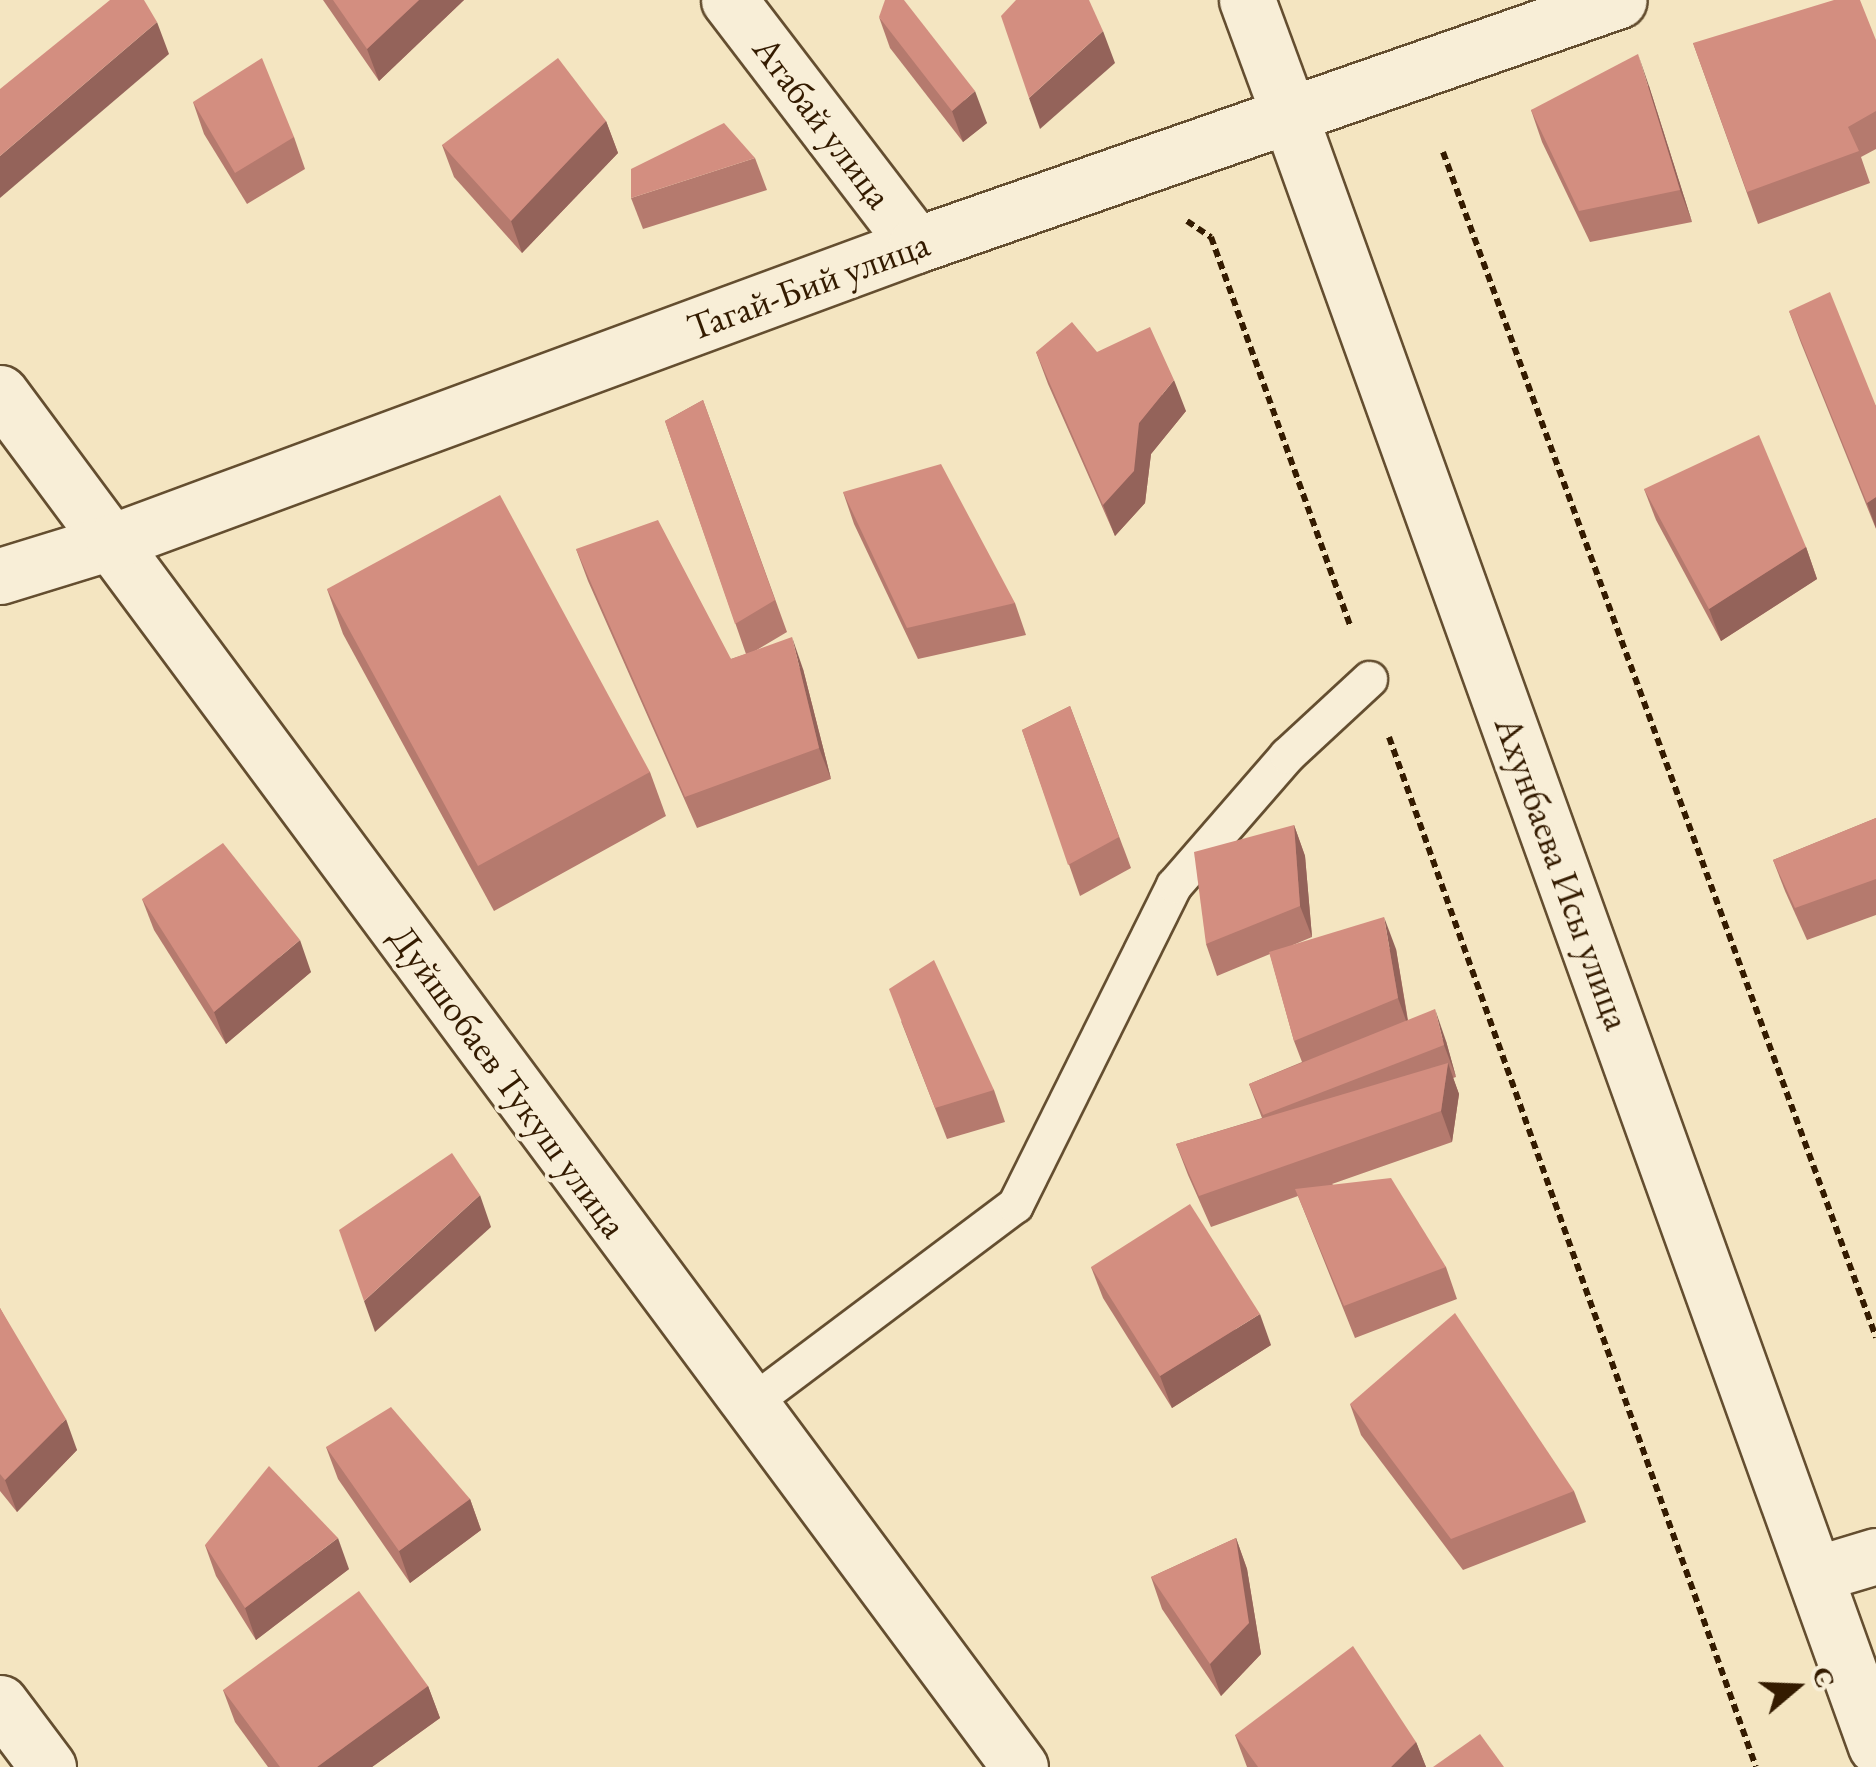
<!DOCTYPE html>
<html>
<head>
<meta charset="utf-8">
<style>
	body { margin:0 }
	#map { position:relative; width:1876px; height:1767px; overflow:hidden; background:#f4e5c1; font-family:"EB Garamond",serif }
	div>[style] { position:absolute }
	.path>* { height:6px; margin-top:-3px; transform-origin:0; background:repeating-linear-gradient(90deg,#341b00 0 8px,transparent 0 13px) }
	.roads { filter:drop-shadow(2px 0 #644e30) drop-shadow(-2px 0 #644e30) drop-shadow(0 2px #644e30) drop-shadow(0 -2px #644e30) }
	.lane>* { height:35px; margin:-17.5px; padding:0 17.5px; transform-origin:17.5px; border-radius:17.5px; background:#f8eed7 }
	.street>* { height:55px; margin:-27.5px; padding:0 27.5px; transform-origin:27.5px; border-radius:27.5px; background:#f8eed7 }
	.secondary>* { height:55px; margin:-27.5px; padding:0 27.5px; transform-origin:27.5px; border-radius:27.5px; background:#f8eed7 }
	.wall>* { inset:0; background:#b57a6e }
	.shaded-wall>* { inset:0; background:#94635a }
	.building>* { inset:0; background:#d38e80 }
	span { translate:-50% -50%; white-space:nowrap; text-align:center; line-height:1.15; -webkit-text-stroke:8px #f8eed7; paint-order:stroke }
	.street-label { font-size:38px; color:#341b00 }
	.north { position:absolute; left:1746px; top:1637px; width:100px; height:100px; -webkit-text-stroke:8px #f8eed7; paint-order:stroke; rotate:71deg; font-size:28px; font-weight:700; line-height:40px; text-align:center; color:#341b00 }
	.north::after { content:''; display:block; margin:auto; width:35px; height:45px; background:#341b00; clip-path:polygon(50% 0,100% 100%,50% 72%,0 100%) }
</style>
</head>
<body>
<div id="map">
	<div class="path">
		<div style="left:1443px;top:152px;width:1262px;rotate:69.93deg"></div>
		<div style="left:1187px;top:221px;width:29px;rotate:34deg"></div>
		<div style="left:1211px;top:237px;width:413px;rotate:70.3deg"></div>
		<div style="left:1389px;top:737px;width:1093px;rotate:70.39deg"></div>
	</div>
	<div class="roads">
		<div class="lane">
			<div style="left:747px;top:1406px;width:335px;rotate:-36.9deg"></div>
			<div style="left:1015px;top:1205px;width:357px;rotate:-63.6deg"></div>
			<div style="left:1174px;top:885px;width:172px;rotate:-49deg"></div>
			<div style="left:1287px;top:755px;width:112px;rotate:-42.8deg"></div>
		</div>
		<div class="street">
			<div style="left:729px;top:0;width:308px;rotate:52.6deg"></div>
			<div style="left:1247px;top:0;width:121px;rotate:69.8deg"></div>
			<div style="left:0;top:393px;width:1711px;rotate:53.41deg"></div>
			<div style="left:1816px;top:1574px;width:63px;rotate:-16.7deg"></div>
			<div style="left:0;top:1703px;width:80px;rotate:53.1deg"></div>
		</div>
		<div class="secondary">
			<div style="left:1289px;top:114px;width:1734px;rotate:70.22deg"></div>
			<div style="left:0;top:576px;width:119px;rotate:-17.1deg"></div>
			<div style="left:114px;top:541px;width:855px;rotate:-20.26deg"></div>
			<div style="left:916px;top:245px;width:744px;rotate:-19.21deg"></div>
		</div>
	</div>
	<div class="wall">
		<div style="clip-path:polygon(323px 0,464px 0,379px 81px)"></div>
		<div style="clip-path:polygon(879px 17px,987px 123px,963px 142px,890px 48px)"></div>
		<div style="clip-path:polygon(1876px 40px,1876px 149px,1861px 157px,1870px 183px,1758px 224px,1693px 43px)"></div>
		<div style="clip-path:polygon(1649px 86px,1692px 222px,1590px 242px,1542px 142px,1531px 110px)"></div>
		<div style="clip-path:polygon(193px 102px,294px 137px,305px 169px,247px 204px,204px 134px)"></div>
		<div style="clip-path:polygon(606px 121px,618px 153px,522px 253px,454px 177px,442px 145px)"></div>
		<div style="clip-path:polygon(755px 158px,767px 190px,643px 229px,631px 198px)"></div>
		<div style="clip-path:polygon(1789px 311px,1876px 406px,1876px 529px,1801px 343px)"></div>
		<div style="clip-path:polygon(1036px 352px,1097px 352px,1186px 411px,1151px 454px,1145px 503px,1115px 536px,1048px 384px)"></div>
		<div style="clip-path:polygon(703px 400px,787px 632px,755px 651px,803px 669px,831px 779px,697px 828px,588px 581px,576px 549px,731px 659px,746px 654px,665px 421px)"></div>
		<div style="clip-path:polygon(1644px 489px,1806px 547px,1817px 579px,1721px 641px,1656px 520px)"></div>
		<div style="clip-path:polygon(843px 492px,1015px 603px,1026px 635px,918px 659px,854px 524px)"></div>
		<div style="clip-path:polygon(327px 589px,650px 772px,666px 816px,494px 911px,343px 634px)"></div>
		<div style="clip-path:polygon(1070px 706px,1131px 868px,1080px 896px,1022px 730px)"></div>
		<div style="clip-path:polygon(1876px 818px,1876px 915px,1807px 940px,1785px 891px,1773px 860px)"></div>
		<div style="clip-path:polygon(1294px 825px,1305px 856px,1312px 937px,1293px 945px,1396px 949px,1408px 1020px,1446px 1041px,1456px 1077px,1453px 1078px,1459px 1094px,1452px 1142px,1332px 1184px,1446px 1267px,1457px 1299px,1355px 1338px,1298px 1196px,1211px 1227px,1188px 1175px,1176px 1144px,1262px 1118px,1249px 1084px,1302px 1062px,1294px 1041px,1270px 954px,1217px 976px,1206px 944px)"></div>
		<div style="clip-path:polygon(142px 899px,311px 972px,226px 1044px,154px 930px)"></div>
		<div style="clip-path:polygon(901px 1021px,994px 1090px,1005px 1122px,947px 1139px)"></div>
		<div style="clip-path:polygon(1091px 1267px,1271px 1345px,1172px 1408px,1103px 1298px)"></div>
		<div style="clip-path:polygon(0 1308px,77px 1450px,17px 1512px,0 1491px)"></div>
		<div style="clip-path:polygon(1350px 1404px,1574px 1491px,1586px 1522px,1463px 1570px,1361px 1435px)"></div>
		<div style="clip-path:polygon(326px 1447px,470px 1499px,481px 1530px,410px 1583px,338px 1479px)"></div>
		<div style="clip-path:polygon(1236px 1538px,1247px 1569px,1261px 1654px,1221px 1696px,1162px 1609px,1151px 1577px)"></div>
		<div style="clip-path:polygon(205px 1545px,349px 1569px,256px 1640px,216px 1576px)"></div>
		<div style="clip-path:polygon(428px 1686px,440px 1718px,372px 1767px,268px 1767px,235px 1722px,223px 1690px)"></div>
		<div style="clip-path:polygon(1235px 1735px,1416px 1742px,1426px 1767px,1247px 1767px)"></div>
	</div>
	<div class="shaded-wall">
		<div style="clip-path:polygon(419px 0,464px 0,379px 81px,367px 49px)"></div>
		<div style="clip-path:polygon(157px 22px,169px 54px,0 198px,0 156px)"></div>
		<div style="clip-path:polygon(1103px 31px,1115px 63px,1040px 129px,1029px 98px)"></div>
		<div style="clip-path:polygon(1638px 54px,1649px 86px,1692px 222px,1680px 190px)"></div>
		<div style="clip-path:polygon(975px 91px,987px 123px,963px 142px,952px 111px)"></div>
		<div style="clip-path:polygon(606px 121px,618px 153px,522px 253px,511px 221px)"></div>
		<div style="clip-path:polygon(1174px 380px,1186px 411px,1151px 454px,1145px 503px,1115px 536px,1103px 505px,1139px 423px)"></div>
		<div style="clip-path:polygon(1876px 497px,1876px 528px,1867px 503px)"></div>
		<div style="clip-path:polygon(1806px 547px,1817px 579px,1721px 641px,1709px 609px)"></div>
		<div style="clip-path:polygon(792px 637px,803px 669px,831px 779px,819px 748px)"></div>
		<div style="clip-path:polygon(1294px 825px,1305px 856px,1312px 937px,1300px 906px)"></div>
		<div style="clip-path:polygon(1384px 917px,1396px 949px,1409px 1029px,1398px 998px)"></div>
		<div style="clip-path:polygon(300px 940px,311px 972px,226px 1044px,214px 1012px)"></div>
		<div style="clip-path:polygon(1435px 1009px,1446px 1041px,1456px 1077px,1444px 1045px)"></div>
		<div style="clip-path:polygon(1448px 1063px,1459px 1094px,1452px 1142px,1441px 1111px)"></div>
		<div style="clip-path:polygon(480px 1195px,491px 1227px,375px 1332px,364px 1301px)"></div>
		<div style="clip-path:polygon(1260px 1314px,1271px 1345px,1172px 1408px,1160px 1376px)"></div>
		<div style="clip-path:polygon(66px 1419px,77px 1450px,17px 1512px,5px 1480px)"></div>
		<div style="clip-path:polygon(470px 1499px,481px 1530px,410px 1583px,399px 1551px)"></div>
		<div style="clip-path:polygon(338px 1538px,349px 1569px,256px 1640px,245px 1608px)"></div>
		<div style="clip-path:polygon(1236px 1538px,1247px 1569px,1261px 1654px,1221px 1696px,1210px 1664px)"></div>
		<div style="clip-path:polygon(428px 1686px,440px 1718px,372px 1767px,317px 1767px)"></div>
		<div style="clip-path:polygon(1416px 1742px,1426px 1767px,1391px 1767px)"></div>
	</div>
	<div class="building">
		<div style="clip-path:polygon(110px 0,144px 0,157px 22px,0 156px,0 89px)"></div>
		<div style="clip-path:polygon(333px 0,419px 0,367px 49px)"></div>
		<div style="clip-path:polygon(885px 0,904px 0,975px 91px,952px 111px,879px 17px)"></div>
		<div style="clip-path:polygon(1016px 0,1089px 0,1103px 31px,1029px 98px,1001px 16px)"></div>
		<div style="clip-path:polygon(1834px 0,1860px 0,1876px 40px,1876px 111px,1848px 127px,1859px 151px,1747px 192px,1693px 43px)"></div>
		<div style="clip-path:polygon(1638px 54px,1680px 190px,1579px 211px,1531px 110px)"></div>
		<div style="clip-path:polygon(262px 58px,294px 137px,235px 173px,193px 102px)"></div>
		<div style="clip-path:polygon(558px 58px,606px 121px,511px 221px,442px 145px)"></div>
		<div style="clip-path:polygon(724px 123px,755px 158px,631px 198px,631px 169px)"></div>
		<div style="clip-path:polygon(1830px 292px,1876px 406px,1876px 497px,1867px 503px,1789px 311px)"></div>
		<div style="clip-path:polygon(1072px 322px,1097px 352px,1150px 327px,1174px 380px,1139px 423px,1134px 471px,1103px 505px,1036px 352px)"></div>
		<div style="clip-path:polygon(703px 400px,775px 600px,735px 624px,665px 421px)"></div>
		<div style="clip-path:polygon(1759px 435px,1806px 547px,1709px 609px,1644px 489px)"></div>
		<div style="clip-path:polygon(941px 464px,1015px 603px,907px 628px,843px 492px)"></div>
		<div style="clip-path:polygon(500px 495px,650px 772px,478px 866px,327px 589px)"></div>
		<div style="clip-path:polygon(658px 520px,731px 659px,792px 637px,819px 748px,685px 797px,576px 549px)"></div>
		<div style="clip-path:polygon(1070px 706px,1119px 837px,1068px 865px,1022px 730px)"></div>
		<div style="clip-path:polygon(1876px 818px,1876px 879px,1795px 908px,1773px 860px)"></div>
		<div style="clip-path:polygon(1294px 825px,1300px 906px,1206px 944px,1194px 852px)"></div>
		<div style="clip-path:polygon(223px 843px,300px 940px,214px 1012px,142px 899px)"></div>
		<div style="clip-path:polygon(1384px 917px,1398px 998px,1294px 1041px,1269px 952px)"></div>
		<div style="clip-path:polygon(934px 960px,994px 1090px,935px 1108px,889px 989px)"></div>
		<div style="clip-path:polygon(1435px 1009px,1444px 1045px,1263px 1115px,1249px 1084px)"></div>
		<div style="clip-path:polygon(1448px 1063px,1441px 1111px,1199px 1196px,1176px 1144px)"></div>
		<div style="clip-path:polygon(452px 1153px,480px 1195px,364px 1301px,339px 1230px)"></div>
		<div style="clip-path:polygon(1391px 1178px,1446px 1267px,1344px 1306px,1295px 1189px)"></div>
		<div style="clip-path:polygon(1190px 1204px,1260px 1314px,1160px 1376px,1091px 1267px)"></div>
		<div style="clip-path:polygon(0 1308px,66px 1419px,5px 1480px,0 1474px)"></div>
		<div style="clip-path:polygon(1455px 1313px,1574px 1491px,1451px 1539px,1350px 1404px)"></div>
		<div style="clip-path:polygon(391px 1407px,470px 1499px,399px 1551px,326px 1447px)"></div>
		<div style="clip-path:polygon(269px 1466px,338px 1538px,245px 1608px,205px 1545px)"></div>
		<div style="clip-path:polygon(1236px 1538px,1249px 1623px,1210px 1664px,1151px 1577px)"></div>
		<div style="clip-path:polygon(359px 1591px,428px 1686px,317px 1767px,280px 1767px,223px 1690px)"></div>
		<div style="clip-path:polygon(1353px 1646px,1416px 1742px,1391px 1767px,1258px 1767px,1235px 1735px)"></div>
		<div style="clip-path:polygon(1480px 1734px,1504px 1767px,1433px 1767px)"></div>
	</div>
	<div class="street-label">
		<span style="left:823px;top:122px;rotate:53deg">Атабай улица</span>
		<span style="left:808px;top:285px;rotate:-20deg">Тагай-Бий улица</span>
		<span style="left:1563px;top:873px;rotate:70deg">Ахунбаева Исы улица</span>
		<span style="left:509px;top:1081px;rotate:54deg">Дуйшобаев Тукуш улица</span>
	</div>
	<div class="north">С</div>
</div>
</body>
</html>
